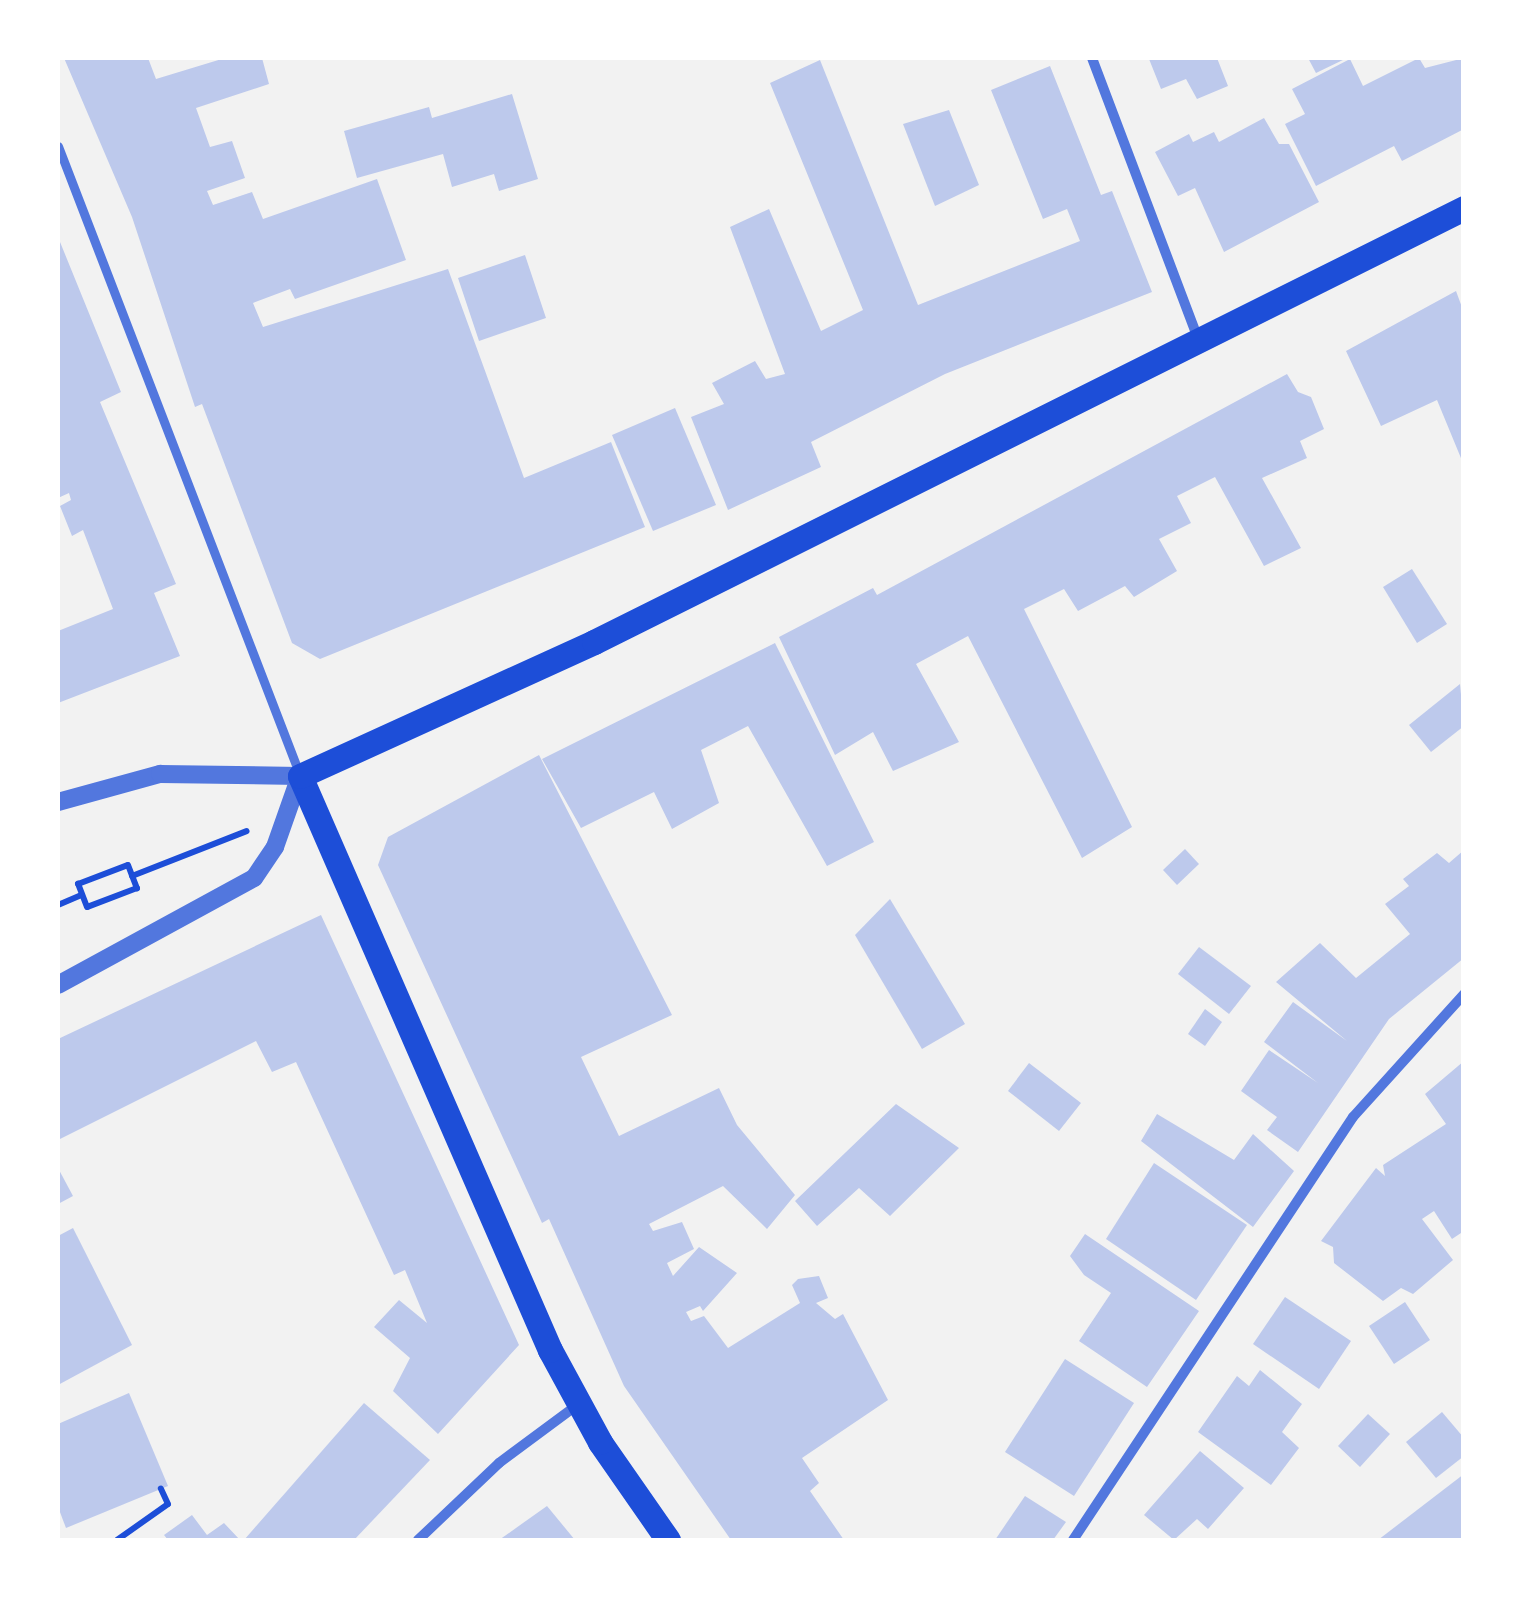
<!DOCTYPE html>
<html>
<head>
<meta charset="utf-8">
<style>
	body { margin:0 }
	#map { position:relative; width:1521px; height:1598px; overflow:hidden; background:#f2f2f2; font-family:Montserrat,sans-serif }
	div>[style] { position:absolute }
	.building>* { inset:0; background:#bdc9ec }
	.path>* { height:6px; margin:-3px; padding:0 3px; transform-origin:3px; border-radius:3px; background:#1d4ed8 }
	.pedestrian>* { height:9px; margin:-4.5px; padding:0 4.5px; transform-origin:4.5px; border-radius:4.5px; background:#5277de }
	.minor>* { height:10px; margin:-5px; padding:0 5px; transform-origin:5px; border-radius:5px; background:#5277de }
	.tertiary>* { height:18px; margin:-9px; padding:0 9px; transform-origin:9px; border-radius:9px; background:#5277de }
	.primary>* { height:25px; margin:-12.5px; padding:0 12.5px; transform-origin:12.5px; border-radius:12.5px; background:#1d4ed8 }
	span { translate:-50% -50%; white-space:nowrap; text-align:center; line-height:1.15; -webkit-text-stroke:9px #fff; paint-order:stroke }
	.frame { position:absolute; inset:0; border:60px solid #fff; pointer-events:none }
</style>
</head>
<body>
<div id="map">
	<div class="building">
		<div style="clip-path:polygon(64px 58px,148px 58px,156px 79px,225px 58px,262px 58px,269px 84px,196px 108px,210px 147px,232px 141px,245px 178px,207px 191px,213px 205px,252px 192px,263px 219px,377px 179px,406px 260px,295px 299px,290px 289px,253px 303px,263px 327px,448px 269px,524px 478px,611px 442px,645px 527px,320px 659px,292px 643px,202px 404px,195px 407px,132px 217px)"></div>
		<div style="clip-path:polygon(1217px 58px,1228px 86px,1197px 99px,1186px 79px,1161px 89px,1149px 59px)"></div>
		<div style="clip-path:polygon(1308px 58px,1347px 58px,1316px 73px)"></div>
		<div style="clip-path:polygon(1419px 58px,1425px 68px,1464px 58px,1464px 129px,1402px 161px,1394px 146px,1316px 186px,1285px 124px,1305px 114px,1292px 89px,1350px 59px,1363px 86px)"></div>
		<div style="clip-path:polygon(820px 60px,918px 305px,1080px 241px,1067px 209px,1043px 219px,991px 90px,1050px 66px,1101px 195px,1112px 191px,1152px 292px,945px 374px,811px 442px,821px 467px,728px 510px,691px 417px,724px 404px,712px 383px,755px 361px,766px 379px,785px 374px,730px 227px,769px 209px,821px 331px,863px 310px,770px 83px)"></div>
		<div style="clip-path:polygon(512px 94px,538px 179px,499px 191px,494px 174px,452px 187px,443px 154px,357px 178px,344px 131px,429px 107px,432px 118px)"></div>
		<div style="clip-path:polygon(949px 110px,979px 185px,935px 206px,903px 124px)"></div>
		<div style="clip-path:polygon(1264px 118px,1279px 144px,1289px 144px,1319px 202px,1224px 252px,1195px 188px,1178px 196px,1155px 152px,1189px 134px,1193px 142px,1214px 132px,1219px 142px)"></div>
		<div style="clip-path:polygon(58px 237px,121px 392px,100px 402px,176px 584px,154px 593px,180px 656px,58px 703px,58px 631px,113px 609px,83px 530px,72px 536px,60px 506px,71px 500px,69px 493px,58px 498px)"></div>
		<div style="clip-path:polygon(525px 255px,546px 318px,479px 341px,458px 278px)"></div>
		<div style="clip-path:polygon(1456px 291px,1463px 310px,1463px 463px,1437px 400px,1381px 426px,1346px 351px)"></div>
		<div style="clip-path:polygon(1287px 374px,1298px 392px,1311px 397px,1324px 429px,1300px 441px,1307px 458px,1262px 478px,1301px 548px,1264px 566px,1215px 477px,1177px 496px,1191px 523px,1159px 539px,1177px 571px,1134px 597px,1125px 586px,1078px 611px,1064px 589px,1024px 609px,1132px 827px,1082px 858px,968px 636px,916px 664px,959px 742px,893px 771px,873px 732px,835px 755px,779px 637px,873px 588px,877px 595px)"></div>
		<div style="clip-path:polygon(675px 408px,716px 505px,653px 531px,612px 435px)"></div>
		<div style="clip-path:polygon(1412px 569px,1447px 624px,1417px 643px,1383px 587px)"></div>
		<div style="clip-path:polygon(775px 643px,874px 842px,827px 866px,748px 726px,701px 750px,719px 803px,672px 829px,654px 792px,581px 828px,542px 759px)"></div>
		<div style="clip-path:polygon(1460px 684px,1464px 726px,1431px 752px,1409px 725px)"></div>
		<div style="clip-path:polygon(539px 755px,672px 1015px,581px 1057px,619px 1136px,719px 1088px,737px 1125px,795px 1195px,767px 1229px,723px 1186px,649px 1224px,653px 1231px,682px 1222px,694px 1249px,667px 1263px,673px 1276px,699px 1247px,737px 1273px,703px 1311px,700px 1306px,686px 1312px,691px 1321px,704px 1316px,728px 1348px,800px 1303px,792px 1285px,798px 1279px,819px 1276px,828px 1298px,816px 1303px,835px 1319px,843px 1314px,888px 1400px,802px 1458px,819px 1483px,810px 1491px,844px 1540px,731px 1540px,624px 1386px,549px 1219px,542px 1223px,378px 865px,388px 837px)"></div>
		<div style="clip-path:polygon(1185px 849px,1199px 864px,1177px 885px,1163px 870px)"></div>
		<div style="clip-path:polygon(1464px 850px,1464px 958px,1389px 1019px,1298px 1152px,1267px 1130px,1277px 1117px,1241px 1091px,1269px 1050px,1318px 1083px,1264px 1042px,1293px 1002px,1347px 1041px,1276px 982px,1320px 943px,1356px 978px,1410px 934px,1385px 904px,1409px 886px,1403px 879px,1437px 853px,1449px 863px)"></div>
		<div style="clip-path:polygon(890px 899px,965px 1024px,922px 1049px,855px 935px)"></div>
		<div style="clip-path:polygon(321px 915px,519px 1345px,438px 1434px,393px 1391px,410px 1358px,374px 1327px,399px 1300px,427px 1323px,405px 1270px,394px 1275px,296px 1062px,272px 1072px,256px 1041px,58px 1140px,58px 1039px)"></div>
		<div style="clip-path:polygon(1199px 947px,1251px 986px,1229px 1014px,1178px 974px)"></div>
		<div style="clip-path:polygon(1205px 1009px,1222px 1022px,1205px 1046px,1188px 1034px)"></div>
		<div style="clip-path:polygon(1464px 1061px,1464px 1231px,1452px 1239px,1434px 1211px,1422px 1219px,1453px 1260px,1413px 1294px,1401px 1288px,1383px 1301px,1334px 1263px,1333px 1247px,1321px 1241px,1376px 1168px,1385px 1176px,1383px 1165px,1446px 1124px,1425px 1094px)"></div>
		<div style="clip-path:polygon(1029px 1063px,1081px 1103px,1059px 1131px,1008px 1091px)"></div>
		<div style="clip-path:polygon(896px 1104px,959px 1148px,890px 1216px,859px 1188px,817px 1226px,795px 1201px)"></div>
		<div style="clip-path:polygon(1157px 1114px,1234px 1160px,1253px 1134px,1294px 1171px,1253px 1227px,1141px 1141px)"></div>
		<div style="clip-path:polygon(1154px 1163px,1247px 1225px,1196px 1300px,1106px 1239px)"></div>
		<div style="clip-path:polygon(58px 1168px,73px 1196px,58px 1204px)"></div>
		<div style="clip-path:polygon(73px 1228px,132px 1345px,58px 1385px,58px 1236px)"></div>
		<div style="clip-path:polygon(1085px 1234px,1199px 1311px,1147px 1387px,1079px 1341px,1111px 1293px,1084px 1275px,1070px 1256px)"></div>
		<div style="clip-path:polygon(1285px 1297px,1351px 1341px,1319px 1389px,1253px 1344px)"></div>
		<div style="clip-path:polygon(1405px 1302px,1430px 1340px,1394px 1364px,1369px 1326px)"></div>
		<div style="clip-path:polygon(1065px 1359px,1134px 1403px,1074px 1496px,1005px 1452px)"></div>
		<div style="clip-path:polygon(1260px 1370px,1302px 1404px,1282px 1432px,1299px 1448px,1271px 1485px,1198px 1432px,1237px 1376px,1249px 1386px)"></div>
		<div style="clip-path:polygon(129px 1393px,168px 1486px,66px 1528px,58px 1507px,58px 1424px)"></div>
		<div style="clip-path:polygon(364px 1403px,430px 1460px,354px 1540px,244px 1540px)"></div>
		<div style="clip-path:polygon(1442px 1412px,1464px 1438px,1464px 1456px,1436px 1478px,1406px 1442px)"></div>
		<div style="clip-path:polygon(1368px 1414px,1390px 1434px,1360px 1467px,1338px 1446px)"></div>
		<div style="clip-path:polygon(1200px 1451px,1244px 1488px,1208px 1529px,1197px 1519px,1174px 1540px,1144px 1515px)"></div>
		<div style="clip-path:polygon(1464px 1474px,1464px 1540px,1378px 1540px)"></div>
		<div style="clip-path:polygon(1025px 1496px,1066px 1522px,1053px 1540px,995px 1540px)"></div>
		<div style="clip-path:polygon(547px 1506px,575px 1540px,499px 1540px)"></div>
		<div style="clip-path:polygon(192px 1515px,207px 1535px,224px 1523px,240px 1540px,168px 1540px,164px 1535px)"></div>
	</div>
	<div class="path">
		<div style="left:128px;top:865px;width:25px;rotate:69deg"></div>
		<div style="left:137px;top:888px;width:53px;rotate:159.2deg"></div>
		<div style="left:87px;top:907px;width:25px;rotate:-111deg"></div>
		<div style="left:78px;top:884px;width:53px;rotate:-20.8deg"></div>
		<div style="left:132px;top:876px;width:123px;rotate:-21.4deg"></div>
		<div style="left:58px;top:905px;width:26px;rotate:-23deg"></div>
		<div style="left:117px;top:1540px;width:62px;rotate:-35.2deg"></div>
		<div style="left:168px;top:1504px;width:17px;rotate:-115deg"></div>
	</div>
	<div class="pedestrian">
		<div style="left:58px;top:146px;width:672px;rotate:68.97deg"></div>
	</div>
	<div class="minor">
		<div style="left:1092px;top:58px;width:303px;rotate:69.3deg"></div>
		<div style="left:418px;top:1540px;width:112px;rotate:-43.5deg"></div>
		<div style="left:499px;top:1463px;width:97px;rotate:-36.6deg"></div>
		<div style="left:1073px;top:1540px;width:507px;rotate:-56.5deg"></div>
		<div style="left:1353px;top:1117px;width:166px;rotate:-47.9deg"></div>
	</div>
	<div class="tertiary">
		<div style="left:58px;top:802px;width:106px;rotate:-15.4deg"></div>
		<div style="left:160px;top:774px;width:140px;rotate:0.8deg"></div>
		<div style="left:300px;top:776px;width:75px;rotate:109.4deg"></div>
		<div style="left:275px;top:847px;width:37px;rotate:124deg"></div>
		<div style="left:254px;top:878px;width:223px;rotate:151.4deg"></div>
	</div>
	<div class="primary">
		<div style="left:668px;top:1540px;width:119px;rotate:-124.8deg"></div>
		<div style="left:600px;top:1442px;width:105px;rotate:-118.5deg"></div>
		<div style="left:550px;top:1350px;width:626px;rotate:-113.54deg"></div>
		<div style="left:300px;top:776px;width:323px;rotate:-24.5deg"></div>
		<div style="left:594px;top:642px;width:972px;rotate:-26.51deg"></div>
	</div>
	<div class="frame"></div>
</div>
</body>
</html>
